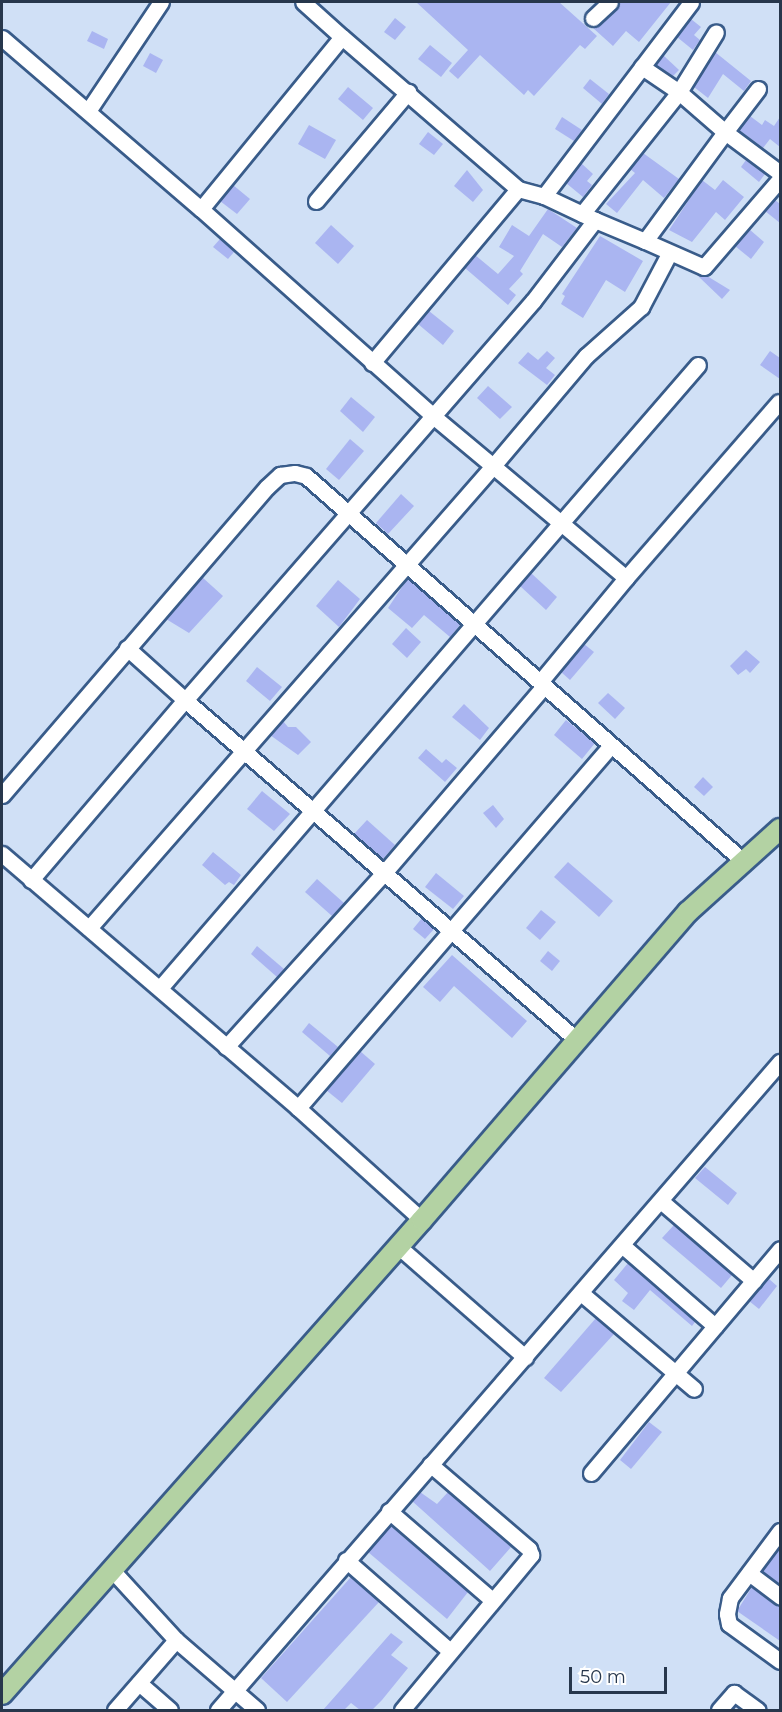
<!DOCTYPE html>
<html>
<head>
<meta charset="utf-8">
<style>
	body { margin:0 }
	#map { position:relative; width:782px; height:1712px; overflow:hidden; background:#d0e0f6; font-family:Montserrat,sans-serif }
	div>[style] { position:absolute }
	.building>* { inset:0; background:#aab5f1 }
	.roads { filter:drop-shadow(2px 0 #395c8a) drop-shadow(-2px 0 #395c8a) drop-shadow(0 2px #395c8a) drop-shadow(0 -2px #395c8a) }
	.minor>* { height:15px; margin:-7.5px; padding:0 7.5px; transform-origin:7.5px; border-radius:7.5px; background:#fff }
	.major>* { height:20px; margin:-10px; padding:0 10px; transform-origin:10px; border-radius:10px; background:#b3d2a3 }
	span { translate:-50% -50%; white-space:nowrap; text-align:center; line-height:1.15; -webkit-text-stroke:4.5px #fff; paint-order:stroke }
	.frame { position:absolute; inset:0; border:3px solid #27374c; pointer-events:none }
	.scale { position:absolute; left:569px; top:1667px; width:98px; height:27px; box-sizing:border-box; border:3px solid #27374c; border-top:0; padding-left:8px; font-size:18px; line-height:21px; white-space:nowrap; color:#27374c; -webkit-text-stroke:4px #fff; paint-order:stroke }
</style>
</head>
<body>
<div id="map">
	<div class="building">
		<div style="clip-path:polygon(416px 2px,559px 2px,597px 36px,585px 49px,580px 45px,534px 96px,528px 90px,524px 95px,480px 55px,458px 79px,449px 71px,468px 50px)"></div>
		<div style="clip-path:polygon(620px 2px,671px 2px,639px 42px,626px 31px,613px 46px,593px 28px,617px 9px)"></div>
		<div style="clip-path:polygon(395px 18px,406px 27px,395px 40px,384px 32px)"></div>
		<div style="clip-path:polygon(691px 19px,701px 27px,694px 35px,700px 40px,693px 50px,677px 37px)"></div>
		<div style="clip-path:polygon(92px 31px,108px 39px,104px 49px,87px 41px)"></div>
		<div style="clip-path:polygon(430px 45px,452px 63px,441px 77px,418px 59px)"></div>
		<div style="clip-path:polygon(715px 52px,751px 81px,744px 91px,723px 74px,708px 98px,694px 87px)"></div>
		<div style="clip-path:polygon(150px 53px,163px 60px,156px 73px,143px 66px)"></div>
		<div style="clip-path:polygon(663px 55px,679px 70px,673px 76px,656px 65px)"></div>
		<div style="clip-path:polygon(590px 79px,609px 94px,602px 104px,583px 88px)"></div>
		<div style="clip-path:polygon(348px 87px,373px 108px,363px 120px,338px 99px)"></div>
		<div style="clip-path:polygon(750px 116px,762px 125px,765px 120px,774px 126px,780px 117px,780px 147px,770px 139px,763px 148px,739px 130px)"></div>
		<div style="clip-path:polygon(562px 117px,582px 130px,574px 141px,555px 129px)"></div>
		<div style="clip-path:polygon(309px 125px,336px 140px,325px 159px,298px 144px)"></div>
		<div style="clip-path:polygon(428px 132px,443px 144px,434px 155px,419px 144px)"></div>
		<div style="clip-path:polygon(643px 153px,679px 179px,664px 198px,643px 180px,617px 213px,606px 204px,635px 173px,630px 169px)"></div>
		<div style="clip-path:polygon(746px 160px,765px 174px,759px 182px,741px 167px)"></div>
		<div style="clip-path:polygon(581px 163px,593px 174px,587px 181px,592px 185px,583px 197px,566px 183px)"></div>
		<div style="clip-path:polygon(467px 170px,483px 190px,473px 202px,454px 186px)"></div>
		<div style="clip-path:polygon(702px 180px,715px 190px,723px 180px,744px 197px,725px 220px,716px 212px,692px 242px,669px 230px)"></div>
		<div style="clip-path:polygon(233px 185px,250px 199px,237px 214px,220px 201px)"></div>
		<div style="clip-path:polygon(775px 200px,780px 204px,780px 223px,765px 211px)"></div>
		<div style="clip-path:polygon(548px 209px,577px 228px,562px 247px,543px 234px,520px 271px,523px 274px,509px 289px,516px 295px,508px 305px,465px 268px,475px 255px,498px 274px,514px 256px,499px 247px,512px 225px,529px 236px)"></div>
		<div style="clip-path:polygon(331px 225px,354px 246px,338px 264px,315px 243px)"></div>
		<div style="clip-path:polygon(749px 229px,764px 242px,751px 259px,735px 246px)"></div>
		<div style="clip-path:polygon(600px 236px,643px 261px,625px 292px,606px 280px,583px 318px,561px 304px,565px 296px,562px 294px)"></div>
		<div style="clip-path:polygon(220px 239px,234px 252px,228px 259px,213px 247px)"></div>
		<div style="clip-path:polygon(698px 276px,707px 276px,730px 290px,722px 299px)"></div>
		<div style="clip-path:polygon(429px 311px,454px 331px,443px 345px,418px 324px)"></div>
		<div style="clip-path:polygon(547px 351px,555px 358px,546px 368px,555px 375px,547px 385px,518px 363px,528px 352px,538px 360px)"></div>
		<div style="clip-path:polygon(770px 351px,780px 358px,780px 379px,760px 365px)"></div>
		<div style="clip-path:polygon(488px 386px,512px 407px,500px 419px,477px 398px)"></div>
		<div style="clip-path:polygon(351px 397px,375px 417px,363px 432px,340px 411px)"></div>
		<div style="clip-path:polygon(350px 439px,364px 451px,339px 480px,326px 469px)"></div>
		<div style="clip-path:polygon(401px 494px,414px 506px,388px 534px,376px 523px)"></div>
		<div style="clip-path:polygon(531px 573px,557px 597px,546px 610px,520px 586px)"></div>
		<div style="clip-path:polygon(202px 577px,223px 596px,189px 633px,166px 619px)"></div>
		<div style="clip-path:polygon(408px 578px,460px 625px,450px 637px,424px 615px,412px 628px,388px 608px)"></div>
		<div style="clip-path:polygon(338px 580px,360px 599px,339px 627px,316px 606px)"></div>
		<div style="clip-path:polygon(406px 628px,421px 642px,407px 658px,392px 644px)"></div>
		<div style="clip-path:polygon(584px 644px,594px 652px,570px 680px,561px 672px)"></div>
		<div style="clip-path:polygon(746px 650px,760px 662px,750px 673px,746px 669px,738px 675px,730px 666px)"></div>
		<div style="clip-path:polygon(257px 667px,282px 687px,270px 701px,246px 681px)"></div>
		<div style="clip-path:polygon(608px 693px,625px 708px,615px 719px,598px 703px)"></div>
		<div style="clip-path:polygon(464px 704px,489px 728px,480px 740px,452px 717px)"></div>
		<div style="clip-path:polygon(566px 720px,595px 743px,582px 759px,554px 735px)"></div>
		<div style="clip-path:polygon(283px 721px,288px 727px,296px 727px,311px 742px,298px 755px,270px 735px)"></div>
		<div style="clip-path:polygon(426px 749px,442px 763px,446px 759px,457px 768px,445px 782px,418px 758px)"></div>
		<div style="clip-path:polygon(703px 777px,713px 787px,704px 796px,694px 787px)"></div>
		<div style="clip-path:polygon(262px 791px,290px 814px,274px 831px,247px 809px)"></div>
		<div style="clip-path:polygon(493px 805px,504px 819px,496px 828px,483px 813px)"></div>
		<div style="clip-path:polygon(367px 820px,395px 845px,383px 859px,354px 834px)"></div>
		<div style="clip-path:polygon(213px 852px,241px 875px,234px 885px,229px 882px,225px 885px,202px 865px)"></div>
		<div style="clip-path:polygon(568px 862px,613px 901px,599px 917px,554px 877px)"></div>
		<div style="clip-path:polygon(436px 873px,464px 896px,453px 909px,425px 887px)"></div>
		<div style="clip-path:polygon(317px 879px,344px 903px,332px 916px,305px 892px)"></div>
		<div style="clip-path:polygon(541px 910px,556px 922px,540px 940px,526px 928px)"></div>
		<div style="clip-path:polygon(422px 918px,434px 929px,425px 939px,413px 929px)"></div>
		<div style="clip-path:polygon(257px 946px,284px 969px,277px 977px,251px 954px)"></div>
		<div style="clip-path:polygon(548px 951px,560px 961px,552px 971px,540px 961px)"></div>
		<div style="clip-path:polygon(452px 955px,527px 1021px,512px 1038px,454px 986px,440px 1002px,423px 987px)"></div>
		<div style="clip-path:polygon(309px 1023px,338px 1047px,330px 1056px,302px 1032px)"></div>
		<div style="clip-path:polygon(360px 1051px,375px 1064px,342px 1103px,326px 1090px)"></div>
		<div style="clip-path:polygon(705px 1167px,737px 1193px,728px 1205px,695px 1178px)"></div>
		<div style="clip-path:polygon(674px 1225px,732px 1275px,721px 1288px,662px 1238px)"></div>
		<div style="clip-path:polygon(628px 1263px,695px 1322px,692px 1326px,650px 1290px,634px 1310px,622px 1301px,628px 1293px,614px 1280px)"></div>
		<div style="clip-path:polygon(768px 1278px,777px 1286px,759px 1309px,749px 1301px)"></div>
		<div style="clip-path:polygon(596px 1318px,614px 1334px,561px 1392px,544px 1378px)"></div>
		<div style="clip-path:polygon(649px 1422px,662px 1432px,631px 1469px,620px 1460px)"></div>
		<div style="clip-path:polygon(420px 1492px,437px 1504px,448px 1492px,511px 1547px,490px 1571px,412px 1501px)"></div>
		<div style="clip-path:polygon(391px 1526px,468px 1592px,447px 1619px,368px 1552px)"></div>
		<div style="clip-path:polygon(780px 1547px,780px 1584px,762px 1571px)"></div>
		<div style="clip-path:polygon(351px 1577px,379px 1602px,287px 1702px,261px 1678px)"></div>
		<div style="clip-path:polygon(752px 1587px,780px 1606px,780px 1641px,737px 1611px)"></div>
		<div style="clip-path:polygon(391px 1633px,403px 1642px,391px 1655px,408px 1668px,382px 1700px,372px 1710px,360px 1710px,351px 1703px,344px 1710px,323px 1710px)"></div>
	</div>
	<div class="roads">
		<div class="minor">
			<div style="left:593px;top:18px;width:23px;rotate:-43deg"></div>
			<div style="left:342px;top:37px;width:233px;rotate:40.8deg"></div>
			<div style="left:518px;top:189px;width:227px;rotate:130deg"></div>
			<div style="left:2px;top:38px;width:262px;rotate:40.7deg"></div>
			<div style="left:201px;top:209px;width:311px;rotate:41.7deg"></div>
			<div style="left:433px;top:416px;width:377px;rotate:131.1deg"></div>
			<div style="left:185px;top:700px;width:520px;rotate:40.95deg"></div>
			<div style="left:758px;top:89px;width:54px;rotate:127.5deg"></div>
			<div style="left:725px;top:132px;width:69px;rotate:36.7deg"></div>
			<div style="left:88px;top:111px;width:131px;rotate:-56.2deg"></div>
			<div style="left:518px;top:189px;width:27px;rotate:15deg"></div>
			<div style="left:544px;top:196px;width:56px;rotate:25.2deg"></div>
			<div style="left:595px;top:220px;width:102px;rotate:127.4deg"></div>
			<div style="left:533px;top:301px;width:152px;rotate:131deg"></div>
			<div style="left:433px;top:416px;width:78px;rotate:39.8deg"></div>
			<div style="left:493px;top:466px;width:144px;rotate:-49.8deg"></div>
			<div style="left:586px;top:356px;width:74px;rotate:-41.7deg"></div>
			<div style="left:641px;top:307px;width:60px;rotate:-62.2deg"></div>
			<div style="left:544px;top:196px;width:243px;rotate:-52.8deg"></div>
			<div style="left:316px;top:201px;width:143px;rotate:-49.8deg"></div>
			<div style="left:201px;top:209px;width:222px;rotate:-50.7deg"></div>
			<div style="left:342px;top:37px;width:52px;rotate:-138.1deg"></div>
			<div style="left:582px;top:214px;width:156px;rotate:-51.5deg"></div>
			<div style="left:679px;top:92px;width:45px;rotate:-146deg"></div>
			<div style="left:595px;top:220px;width:54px;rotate:22.8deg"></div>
			<div style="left:645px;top:241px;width:135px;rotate:-53.7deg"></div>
			<div style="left:725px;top:132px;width:61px;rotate:-139deg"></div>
			<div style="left:679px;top:92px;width:70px;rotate:-58.3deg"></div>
			<div style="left:645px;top:241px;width:64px;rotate:23.8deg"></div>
			<div style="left:704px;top:267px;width:116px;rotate:-49.2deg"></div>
			<div style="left:626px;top:578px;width:233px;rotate:-49deg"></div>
			<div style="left:2px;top:795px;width:406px;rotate:-49.3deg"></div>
			<div style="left:267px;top:487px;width:18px;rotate:-43deg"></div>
			<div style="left:280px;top:475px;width:15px;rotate:-8deg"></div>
			<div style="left:295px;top:473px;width:11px;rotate:15deg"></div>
			<div style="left:306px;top:476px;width:581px;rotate:41.37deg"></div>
			<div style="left:2px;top:854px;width:390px;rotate:40.6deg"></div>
			<div style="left:298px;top:1108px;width:167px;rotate:42.1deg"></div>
			<div style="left:31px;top:880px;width:237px;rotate:-49.5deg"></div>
			<div style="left:185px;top:700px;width:78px;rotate:-138.1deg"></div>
			<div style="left:89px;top:928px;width:614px;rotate:-48.83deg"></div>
			<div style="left:493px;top:466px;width:89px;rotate:40deg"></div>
			<div style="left:561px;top:523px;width:209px;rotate:-49.1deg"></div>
			<div style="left:160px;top:988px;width:614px;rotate:-49.23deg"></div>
			<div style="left:561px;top:523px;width:85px;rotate:40.2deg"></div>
			<div style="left:626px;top:578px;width:135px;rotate:129.6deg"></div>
			<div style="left:226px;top:1047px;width:234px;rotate:-47.8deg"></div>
			<div style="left:383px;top:874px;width:248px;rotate:-49.4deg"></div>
			<div style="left:298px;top:1108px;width:479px;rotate:-49.2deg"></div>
			<div style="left:662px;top:1202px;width:121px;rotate:40.7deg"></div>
			<div style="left:398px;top:1246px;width:169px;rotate:41.2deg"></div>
			<div style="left:623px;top:1246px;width:122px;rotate:41deg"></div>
			<div style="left:581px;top:1293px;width:148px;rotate:40.3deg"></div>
			<div style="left:591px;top:1473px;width:293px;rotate:-49.8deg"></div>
			<div style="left:389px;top:1511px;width:136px;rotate:40.8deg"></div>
			<div style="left:780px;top:1531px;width:84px;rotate:126.7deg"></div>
			<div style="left:730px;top:1598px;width:16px;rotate:101deg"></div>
			<div style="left:727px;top:1614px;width:10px;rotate:79deg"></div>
			<div style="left:729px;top:1624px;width:63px;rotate:36deg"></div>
			<div style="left:346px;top:1560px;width:138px;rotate:41.2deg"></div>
			<div style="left:111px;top:1569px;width:96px;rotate:47.5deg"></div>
			<div style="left:176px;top:1640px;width:107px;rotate:40.8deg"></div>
			<div style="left:749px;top:1573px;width:39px;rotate:37deg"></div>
			<div style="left:139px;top:1683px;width:41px;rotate:41.1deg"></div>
			<div style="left:115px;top:1710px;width:93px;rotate:-48.9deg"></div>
			<div style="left:218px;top:1710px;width:858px;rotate:-49.07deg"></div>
			<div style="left:402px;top:1710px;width:202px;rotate:-50.2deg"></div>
			<div style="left:531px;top:1555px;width:6px;rotate:-108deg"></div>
			<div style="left:529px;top:1549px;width:130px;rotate:-139.4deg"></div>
			<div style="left:719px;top:1710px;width:23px;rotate:-49deg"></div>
			<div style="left:734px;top:1693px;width:29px;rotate:36deg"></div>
		</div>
		<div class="major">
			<div style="left:2px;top:1694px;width:633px;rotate:-48.46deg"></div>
			<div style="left:422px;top:1220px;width:407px;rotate:-49.2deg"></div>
			<div style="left:688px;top:912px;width:124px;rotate:-42.1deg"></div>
		</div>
	</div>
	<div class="frame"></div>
	<div class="scale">50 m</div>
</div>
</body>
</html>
